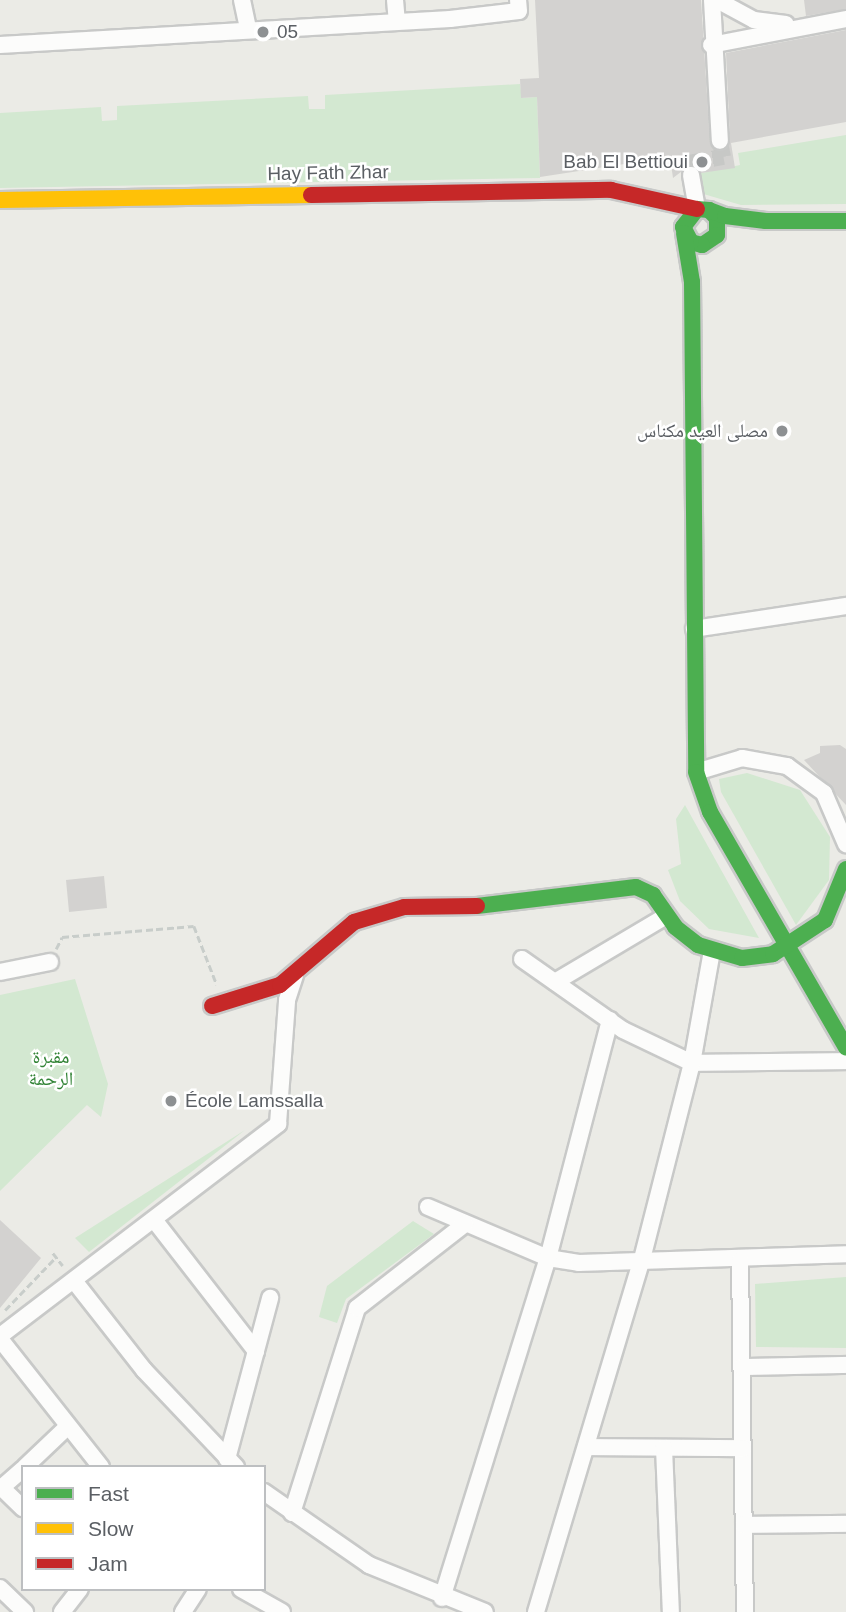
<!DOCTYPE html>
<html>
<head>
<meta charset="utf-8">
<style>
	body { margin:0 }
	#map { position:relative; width:846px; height:1612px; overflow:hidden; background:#ebebe6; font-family:Helvetica,"Noto Naskh Arabic",sans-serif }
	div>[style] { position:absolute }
	.green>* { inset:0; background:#d3e8d1 }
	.building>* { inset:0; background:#d3d2d0 }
	.street-tunnel>* { height:16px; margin-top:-8px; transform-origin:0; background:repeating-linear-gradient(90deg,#c7c8c6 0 16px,transparent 0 24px) }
	.path>* { height:2.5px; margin-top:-1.25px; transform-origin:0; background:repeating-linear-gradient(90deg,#c8cdca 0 7px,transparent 0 10.5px) }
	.roads { filter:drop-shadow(2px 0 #c8c9c8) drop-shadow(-2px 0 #c8c9c8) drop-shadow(0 2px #c8c9c8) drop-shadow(0 -2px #c8c9c8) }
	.street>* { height:16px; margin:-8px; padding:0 8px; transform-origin:8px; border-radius:8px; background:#fcfcfb }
	.fast>* { height:16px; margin:-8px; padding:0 8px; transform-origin:8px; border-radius:8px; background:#4caf50 }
	.slow>* { height:16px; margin:-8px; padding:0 8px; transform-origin:8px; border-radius:8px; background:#ffc107 }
	.jam>* { height:16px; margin:-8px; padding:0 8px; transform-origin:8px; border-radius:8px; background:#c62828 }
	.dots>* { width:19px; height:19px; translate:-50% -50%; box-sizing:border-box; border:4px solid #fff; border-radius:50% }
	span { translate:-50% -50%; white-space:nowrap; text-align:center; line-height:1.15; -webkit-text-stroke:5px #fff; paint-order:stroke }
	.poi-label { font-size:19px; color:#5b5f64 }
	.left { translate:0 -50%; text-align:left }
	.right { translate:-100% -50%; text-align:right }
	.street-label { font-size:19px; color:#5b5f64 }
	.park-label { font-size:19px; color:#328436 }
	.legend { position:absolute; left:21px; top:1465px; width:245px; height:126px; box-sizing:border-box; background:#fff; border:2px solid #bdbfc1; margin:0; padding:9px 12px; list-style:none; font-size:21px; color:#5b5f64 }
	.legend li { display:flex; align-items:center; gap:14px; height:35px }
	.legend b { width:35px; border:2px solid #bdbfc1 }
</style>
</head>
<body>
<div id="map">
	<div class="green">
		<div style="clip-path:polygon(520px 84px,522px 98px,537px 97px,540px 178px,0 188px,0 113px,101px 107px,102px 121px,117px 120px,117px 106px,308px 96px,309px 109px,325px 109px,325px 95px)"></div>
		<div style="clip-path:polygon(846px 135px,846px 204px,741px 205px,700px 193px,697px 174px,740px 165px,738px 153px)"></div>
		<div style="clip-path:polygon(747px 773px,800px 790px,830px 837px,829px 880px,796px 925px,721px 792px,719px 779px)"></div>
		<div style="clip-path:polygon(685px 805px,759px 938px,709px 929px,680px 901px,668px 870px,681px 864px,676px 819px)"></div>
		<div style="clip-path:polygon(75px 979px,108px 1084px,101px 1117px,87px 1105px,0 1191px,0 995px)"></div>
		<div style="clip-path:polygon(245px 1130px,89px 1252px,75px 1238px)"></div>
		<div style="clip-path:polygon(413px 1221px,434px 1234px,346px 1299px,337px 1323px,319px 1317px,327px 1286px)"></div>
		<div style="clip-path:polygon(846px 1277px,846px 1348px,756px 1347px,755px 1284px)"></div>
	</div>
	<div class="building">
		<div style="clip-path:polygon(535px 0,701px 0,710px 142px,720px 151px,730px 140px,726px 53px,846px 30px,846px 122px,731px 143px,735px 168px,701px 173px,690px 165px,673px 178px,670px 157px,540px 177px,537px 97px,521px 98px,520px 79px,539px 78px)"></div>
		<div style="clip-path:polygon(804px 0,846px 0,846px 9px,806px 16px)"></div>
		<div style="clip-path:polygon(840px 745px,846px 749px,846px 805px,804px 760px,820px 753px,820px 746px)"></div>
		<div style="clip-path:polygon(104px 876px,107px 908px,69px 912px,66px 880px)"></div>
		<div style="clip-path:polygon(0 1220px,41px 1258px,0 1308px)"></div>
	</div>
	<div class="street-tunnel">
		<div style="left:691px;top:175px;width:12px;rotate:-99deg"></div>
		<div style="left:689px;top:163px;width:35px;rotate:-10deg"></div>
		<div style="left:723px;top:157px;width:16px;rotate:-101deg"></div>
	</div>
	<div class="path">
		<div style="left:56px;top:949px;width:13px;rotate:-63deg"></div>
		<div style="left:62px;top:937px;width:132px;rotate:-4.8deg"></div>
		<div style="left:194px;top:926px;width:63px;rotate:68.7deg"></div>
		<div style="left:53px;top:1253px;width:16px;rotate:52deg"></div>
		<div style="left:5px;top:1310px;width:74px;rotate:-46.1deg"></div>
	</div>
	<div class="roads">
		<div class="street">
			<div style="left:242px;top:0;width:29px;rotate:78deg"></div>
			<div style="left:395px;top:0;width:21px;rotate:85deg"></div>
			<div style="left:712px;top:0;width:141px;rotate:86.8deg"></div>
			<div style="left:717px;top:0;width:42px;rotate:28.4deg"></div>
			<div style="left:754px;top:20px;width:32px;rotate:7deg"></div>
			<div style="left:0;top:45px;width:451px;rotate:-3.3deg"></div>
			<div style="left:450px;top:19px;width:69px;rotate:-6.6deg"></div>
			<div style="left:519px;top:11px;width:11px;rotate:-95deg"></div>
			<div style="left:711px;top:45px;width:137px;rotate:-10.9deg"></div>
			<div style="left:691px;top:175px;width:35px;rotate:80deg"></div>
			<div style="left:694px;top:629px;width:154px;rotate:-8.6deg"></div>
			<div style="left:696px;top:772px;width:48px;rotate:-16.9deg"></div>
			<div style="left:742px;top:758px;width:46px;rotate:10.1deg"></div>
			<div style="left:787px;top:766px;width:46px;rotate:36.1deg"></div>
			<div style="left:824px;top:793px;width:56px;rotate:66.7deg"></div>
			<div style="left:522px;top:959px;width:123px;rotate:35.1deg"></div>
			<div style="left:623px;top:1030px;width:76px;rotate:25.6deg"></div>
			<div style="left:692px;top:1063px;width:154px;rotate:-0.7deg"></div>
			<div style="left:0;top:972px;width:51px;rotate:-11.3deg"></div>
			<div style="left:555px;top:982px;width:129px;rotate:-30.7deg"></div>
			<div style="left:428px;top:1207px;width:130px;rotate:23deg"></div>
			<div style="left:548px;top:1258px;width:31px;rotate:9deg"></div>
			<div style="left:579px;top:1263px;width:267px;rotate:-1.9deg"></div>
			<div style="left:155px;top:1221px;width:165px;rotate:52.2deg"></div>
			<div style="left:740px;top:1261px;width:351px;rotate:89.2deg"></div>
			<div style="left:75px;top:1282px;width:112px;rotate:51.9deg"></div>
			<div style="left:144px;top:1370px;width:134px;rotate:46.5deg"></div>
			<div style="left:0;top:1336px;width:350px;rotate:-37.3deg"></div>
			<div style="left:278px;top:1124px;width:124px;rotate:-85.8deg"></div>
			<div style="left:287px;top:1000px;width:26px;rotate:-72deg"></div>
			<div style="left:0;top:1339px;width:163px;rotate:51.7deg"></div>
			<div style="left:742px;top:1367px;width:104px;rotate:-1.1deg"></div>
			<div style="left:586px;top:1447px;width:157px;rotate:0.4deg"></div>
			<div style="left:664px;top:1448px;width:164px;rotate:87.6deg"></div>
			<div style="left:227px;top:1459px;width:167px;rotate:-75deg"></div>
			<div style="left:25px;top:1467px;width:57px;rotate:-43.6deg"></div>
			<div style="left:2px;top:1488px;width:29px;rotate:44deg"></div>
			<div style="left:0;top:1489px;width:30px;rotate:-41deg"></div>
			<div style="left:264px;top:1492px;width:128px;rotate:34.8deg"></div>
			<div style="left:369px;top:1565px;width:125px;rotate:22.1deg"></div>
			<div style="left:292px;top:1513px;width:215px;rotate:-72.4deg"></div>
			<div style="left:357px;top:1308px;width:137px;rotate:-37.9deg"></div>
			<div style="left:744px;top:1525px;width:102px;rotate:-0.6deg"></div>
			<div style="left:0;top:1588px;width:35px;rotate:44deg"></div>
			<div style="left:241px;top:1589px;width:47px;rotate:29.3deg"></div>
			<div style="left:442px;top:1598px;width:356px;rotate:-72.7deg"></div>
			<div style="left:548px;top:1258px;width:246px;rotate:-75.4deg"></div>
			<div style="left:62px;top:1612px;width:29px;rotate:-52deg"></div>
			<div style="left:183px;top:1612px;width:27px;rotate:-57deg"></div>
			<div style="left:536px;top:1612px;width:364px;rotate:-73.3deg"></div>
			<div style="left:641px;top:1263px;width:206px;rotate:-75.7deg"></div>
			<div style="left:692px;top:1063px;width:114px;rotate:-79.9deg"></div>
		</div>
		<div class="fast">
			<div style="left:709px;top:210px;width:11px;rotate:45deg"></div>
			<div style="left:717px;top:218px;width:17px;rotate:90deg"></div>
			<div style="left:717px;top:235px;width:18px;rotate:146deg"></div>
			<div style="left:702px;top:245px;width:11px;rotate:-165deg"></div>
			<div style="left:691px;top:242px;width:17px;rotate:-118deg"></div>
			<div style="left:683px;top:227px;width:23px;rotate:-52deg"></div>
			<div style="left:697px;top:209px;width:12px;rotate:5deg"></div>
			<div style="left:709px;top:210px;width:17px;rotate:21deg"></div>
			<div style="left:725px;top:216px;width:41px;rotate:7deg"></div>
			<div style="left:766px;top:221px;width:80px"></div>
			<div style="left:684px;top:233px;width:50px;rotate:80.7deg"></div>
			<div style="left:692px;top:282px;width:490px;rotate:89.5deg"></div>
			<div style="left:696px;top:772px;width:42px;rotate:70.7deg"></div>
			<div style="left:710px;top:812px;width:272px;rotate:60deg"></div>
			<div style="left:477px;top:906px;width:160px;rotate:-6.8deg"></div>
			<div style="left:636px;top:887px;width:19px;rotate:25deg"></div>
			<div style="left:653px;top:895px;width:39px;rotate:55deg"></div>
			<div style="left:675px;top:927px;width:29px;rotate:38deg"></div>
			<div style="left:698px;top:945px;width:46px;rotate:16.5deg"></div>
			<div style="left:742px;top:958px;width:31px;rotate:-7deg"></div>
			<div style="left:773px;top:954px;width:62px;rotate:-33.2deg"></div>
			<div style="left:825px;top:920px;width:55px;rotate:-67.6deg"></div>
		</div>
		<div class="slow">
			<div style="left:0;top:200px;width:311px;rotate:-0.9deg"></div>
		</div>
		<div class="jam">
			<div style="left:311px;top:195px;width:300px;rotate:-1deg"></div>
			<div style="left:611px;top:190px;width:88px;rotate:12.5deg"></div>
			<div style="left:212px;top:1006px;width:71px;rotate:-17.2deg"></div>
			<div style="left:280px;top:985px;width:97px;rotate:-40.4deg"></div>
			<div style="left:354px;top:922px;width:52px;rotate:-16.7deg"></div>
			<div style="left:404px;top:907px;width:73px;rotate:-0.8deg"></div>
		</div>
	</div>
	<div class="dots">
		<div style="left:263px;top:32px;background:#8d9092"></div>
		<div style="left:702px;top:162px;background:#8d9092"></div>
		<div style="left:782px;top:431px;background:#8d9092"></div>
		<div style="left:171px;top:1101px;background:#8d9092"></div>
	</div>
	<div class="poi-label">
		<span class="left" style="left:277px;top:32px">05</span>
		<span class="right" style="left:688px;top:162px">Bab El Bettioui</span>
		<span class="right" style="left:768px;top:431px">مصلى العيد مكناس</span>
		<span class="left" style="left:185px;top:1101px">École Lamssalla</span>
	</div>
	<div class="street-label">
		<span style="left:328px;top:173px;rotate:-1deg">Hay Fath Zhar</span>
	</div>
	<div class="park-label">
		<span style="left:51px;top:1068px">مقبرة<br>الرحمة</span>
	</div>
	<ul class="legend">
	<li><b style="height:9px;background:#4caf50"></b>Fast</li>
	<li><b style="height:9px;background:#ffc107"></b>Slow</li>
	<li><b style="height:9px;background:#c62828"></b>Jam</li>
	</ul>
</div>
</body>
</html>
